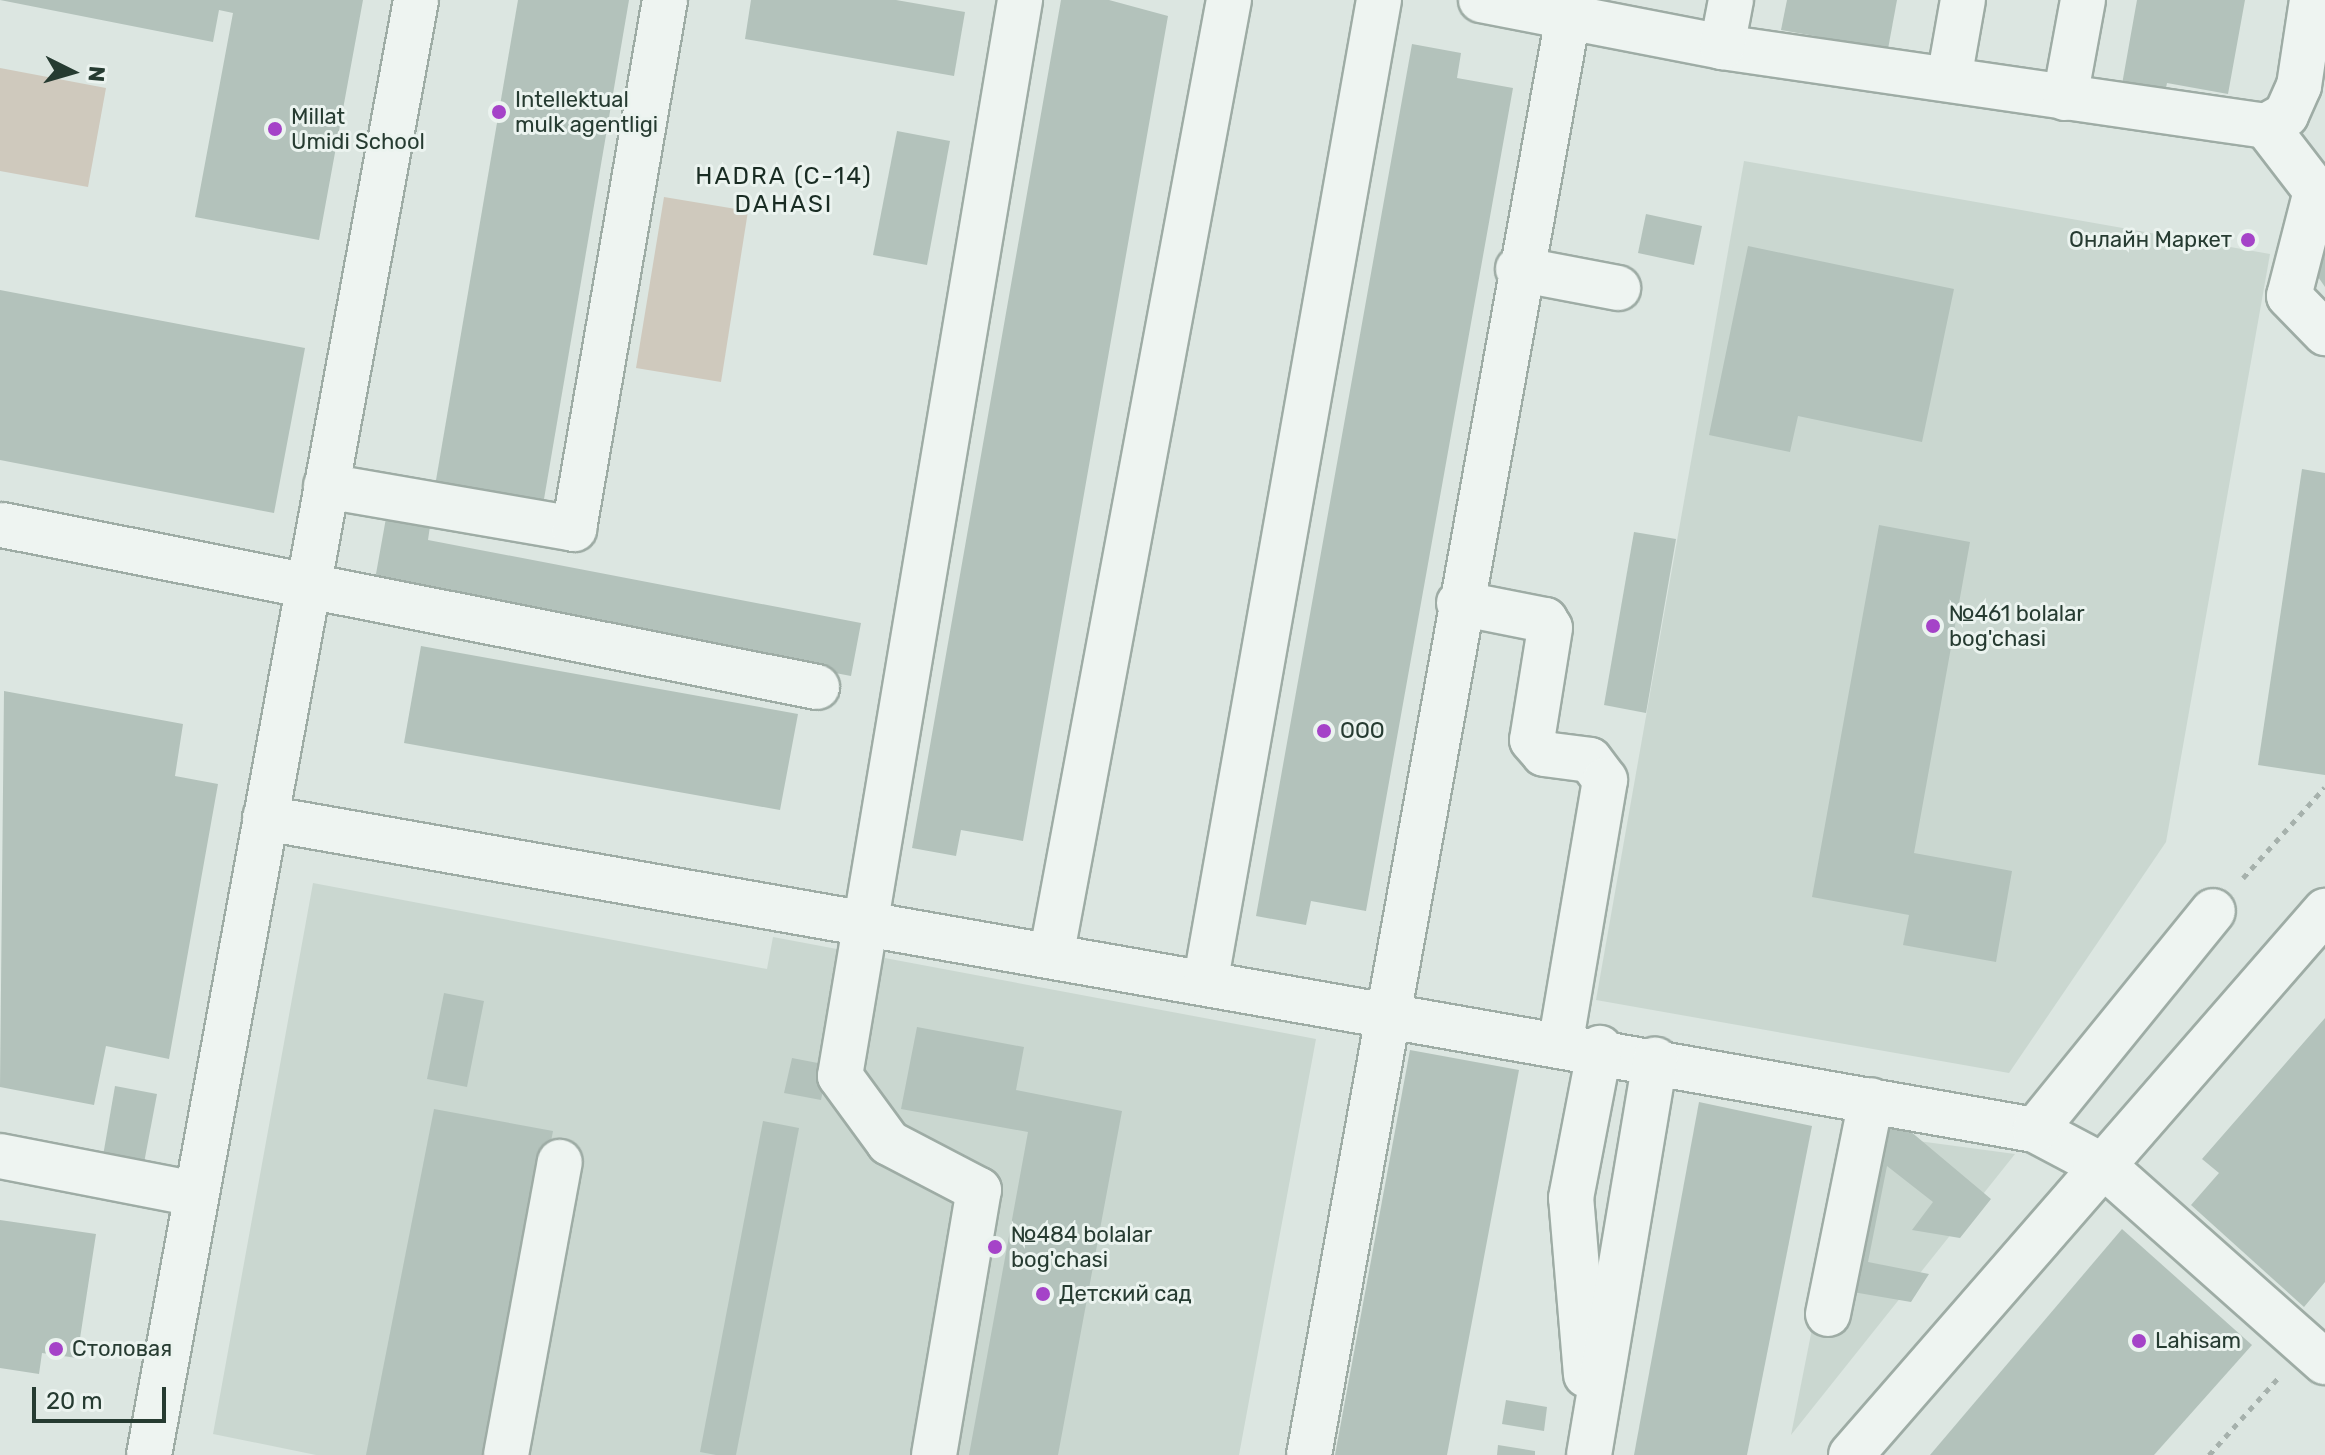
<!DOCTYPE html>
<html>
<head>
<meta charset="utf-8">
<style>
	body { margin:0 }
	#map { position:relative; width:2325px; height:1455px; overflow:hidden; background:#dce6e1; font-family:Rubik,sans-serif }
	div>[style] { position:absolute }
	.built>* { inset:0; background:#cad7d0 }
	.green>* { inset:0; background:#cfc9bd }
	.building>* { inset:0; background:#b3c2bb }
	.path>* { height:5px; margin-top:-2.5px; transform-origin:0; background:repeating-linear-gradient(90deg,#a6b1ac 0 6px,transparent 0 12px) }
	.roads { filter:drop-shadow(2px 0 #9eaca5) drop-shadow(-2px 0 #9eaca5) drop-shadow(0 2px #9eaca5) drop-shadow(0 -2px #9eaca5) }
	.minor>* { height:44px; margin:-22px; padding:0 22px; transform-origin:22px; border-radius:22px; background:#eef4f1 }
	.dots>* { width:22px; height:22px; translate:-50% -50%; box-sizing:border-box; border:4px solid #ebf3ef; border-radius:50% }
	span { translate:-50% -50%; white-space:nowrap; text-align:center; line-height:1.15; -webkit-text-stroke:6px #ebf3ef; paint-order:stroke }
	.poi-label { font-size:22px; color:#263b31 }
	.left { translate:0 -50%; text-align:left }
	.right { translate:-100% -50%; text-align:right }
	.neighbourhood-label { font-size:24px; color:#192c23; letter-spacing:2px }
	.north { position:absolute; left:32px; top:32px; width:80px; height:80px; -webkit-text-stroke:6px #ebf3ef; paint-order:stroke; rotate:95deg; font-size:22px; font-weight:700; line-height:32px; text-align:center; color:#263b31 }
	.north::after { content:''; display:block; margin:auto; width:28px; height:36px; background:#263b31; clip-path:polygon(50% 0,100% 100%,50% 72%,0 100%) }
	.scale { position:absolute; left:32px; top:1387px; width:134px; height:36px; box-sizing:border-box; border:4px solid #263b31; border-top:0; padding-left:10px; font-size:24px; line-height:28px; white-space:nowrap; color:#263b31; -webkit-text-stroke:6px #ebf3ef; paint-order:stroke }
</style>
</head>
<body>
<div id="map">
	<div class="built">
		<div style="clip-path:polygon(1744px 161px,2270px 254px,2166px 842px,2009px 1073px,1596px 1000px)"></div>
		<div style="clip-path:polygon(313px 883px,767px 969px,773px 937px,1316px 1039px,1239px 1455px,316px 1455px,213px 1434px)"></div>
		<div style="clip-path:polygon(1851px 1132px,2015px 1154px,1791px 1435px)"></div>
	</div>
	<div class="green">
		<div style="clip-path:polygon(0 68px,106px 88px,88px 187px,0 171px)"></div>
		<div style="clip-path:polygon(664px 197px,748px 211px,721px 382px,636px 368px)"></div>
	</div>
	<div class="building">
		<div style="clip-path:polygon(0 0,363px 0,319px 240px,195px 217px,233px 13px,219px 10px,213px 42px)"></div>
		<div style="clip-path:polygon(518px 0,629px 0,543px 505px,435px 486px)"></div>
		<div style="clip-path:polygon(751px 0,896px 0,965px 12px,954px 76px,745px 39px)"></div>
		<div style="clip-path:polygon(1061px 0,1109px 0,1168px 16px,1023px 841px,961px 830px,956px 856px,912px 848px)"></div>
		<div style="clip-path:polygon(1787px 0,1897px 0,1888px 49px,1781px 30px)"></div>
		<div style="clip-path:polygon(2137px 0,2245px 0,2228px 94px,2167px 83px,2164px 98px,2121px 90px)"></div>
		<div style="clip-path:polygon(1412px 44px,1461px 53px,1457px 78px,1513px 88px,1366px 911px,1311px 901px,1306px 925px,1256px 916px)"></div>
		<div style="clip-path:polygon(897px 131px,950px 141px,927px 265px,873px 255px)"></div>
		<div style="clip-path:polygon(2325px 198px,2325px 287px,2307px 261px)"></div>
		<div style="clip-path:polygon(1646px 214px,1702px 226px,1694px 265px,1638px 253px)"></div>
		<div style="clip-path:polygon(1748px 246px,1954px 289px,1922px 442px,1798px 416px,1790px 452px,1709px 435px)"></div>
		<div style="clip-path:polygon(0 290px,305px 348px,274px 513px,0 460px)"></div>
		<div style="clip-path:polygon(2302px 469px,2325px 473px,2325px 775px,2258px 765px)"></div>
		<div style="clip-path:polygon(386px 518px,430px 526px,428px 540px,861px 623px,851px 676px,374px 585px)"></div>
		<div style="clip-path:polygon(1879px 525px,1970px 542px,1914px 853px,2012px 871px,1996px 962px,1903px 945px,1909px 915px,1812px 897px)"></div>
		<div style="clip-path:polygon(1634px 532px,1676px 539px,1646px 713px,1604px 705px)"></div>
		<div style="clip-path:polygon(421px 646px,798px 714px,780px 810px,404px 743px)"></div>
		<div style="clip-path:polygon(4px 691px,183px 724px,175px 776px,218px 784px,169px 1059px,106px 1046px,94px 1105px,0 1087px)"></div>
		<div style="clip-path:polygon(444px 993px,484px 1001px,467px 1087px,427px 1079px)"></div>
		<div style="clip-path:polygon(2325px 1018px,2325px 1282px,2304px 1307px,2191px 1205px,2219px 1173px,2202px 1159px)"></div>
		<div style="clip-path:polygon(917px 1027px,1024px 1047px,1016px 1090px,1122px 1111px,1058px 1455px,969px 1455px,1028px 1132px,901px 1109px)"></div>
		<div style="clip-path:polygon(1410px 1050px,1519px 1070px,1447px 1455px,1335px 1455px)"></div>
		<div style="clip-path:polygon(792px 1058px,828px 1065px,821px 1100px,784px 1093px)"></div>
		<div style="clip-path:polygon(115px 1086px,157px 1094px,144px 1163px,103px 1156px)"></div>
		<div style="clip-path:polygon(1699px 1102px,1812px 1126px,1747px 1455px,1634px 1455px)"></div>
		<div style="clip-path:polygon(434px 1109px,553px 1131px,493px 1455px,366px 1455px)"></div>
		<div style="clip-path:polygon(1891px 1115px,1991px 1199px,1960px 1238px,1912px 1230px,1933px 1202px,1887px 1166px,1868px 1262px,1929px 1274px,1911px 1302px,1841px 1290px)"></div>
		<div style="clip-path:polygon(763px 1121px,799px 1128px,736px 1455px,716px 1455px,700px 1452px)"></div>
		<div style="clip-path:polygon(0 1220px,96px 1234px,77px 1358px,42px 1353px,39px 1374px,0 1368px)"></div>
		<div style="clip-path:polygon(2122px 1229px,2252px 1345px,2154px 1455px,1930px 1455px)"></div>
		<div style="clip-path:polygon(1506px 1400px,1547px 1407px,1544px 1431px,1502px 1424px)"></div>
		<div style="clip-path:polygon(1498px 1445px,1535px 1451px,1535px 1455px,1497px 1455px)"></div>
	</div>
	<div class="path">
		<div style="left:2243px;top:878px;width:122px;rotate:-48deg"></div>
		<div style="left:2209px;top:1455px;width:103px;rotate:-48.1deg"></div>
	</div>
	<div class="roads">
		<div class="minor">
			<div style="left:1481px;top:0;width:246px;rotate:11deg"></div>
			<div style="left:1722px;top:47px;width:550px;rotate:8.26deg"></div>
			<div style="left:2266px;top:126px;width:23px;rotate:-29deg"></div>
			<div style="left:2286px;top:115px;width:32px;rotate:-66deg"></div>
			<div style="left:2299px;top:86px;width:87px;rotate:-81.4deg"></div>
			<div style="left:1722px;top:47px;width:48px;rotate:-79.2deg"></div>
			<div style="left:1949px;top:79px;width:80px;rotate:-80deg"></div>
			<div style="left:2065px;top:98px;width:100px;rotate:-79.6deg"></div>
			<div style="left:2266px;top:126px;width:82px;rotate:52.4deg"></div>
			<div style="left:2316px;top:191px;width:108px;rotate:104.4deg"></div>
			<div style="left:2289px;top:296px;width:52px;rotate:45.8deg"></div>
			<div style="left:1518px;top:269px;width:102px;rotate:10.8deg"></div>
			<div style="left:326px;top:486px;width:252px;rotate:9.8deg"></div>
			<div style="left:574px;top:529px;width:537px;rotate:-80.24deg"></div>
			<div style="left:2px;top:525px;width:831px;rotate:11.24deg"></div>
			<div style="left:1459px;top:603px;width:88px;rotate:11.2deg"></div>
			<div style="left:1545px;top:620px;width:9px;rotate:58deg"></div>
			<div style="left:1550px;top:628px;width:113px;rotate:99.1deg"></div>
			<div style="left:1532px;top:740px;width:18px;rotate:49deg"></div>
			<div style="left:1544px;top:754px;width:46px;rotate:7.4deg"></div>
			<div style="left:1590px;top:760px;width:25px;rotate:53deg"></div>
			<div style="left:1605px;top:780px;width:265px;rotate:99.6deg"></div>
			<div style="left:265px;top:818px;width:1797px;rotate:10deg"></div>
			<div style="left:2035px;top:1130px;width:79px;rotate:27.9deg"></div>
			<div style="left:2105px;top:1167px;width:294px;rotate:41.6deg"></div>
			<div style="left:1052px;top:952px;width:968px;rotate:-79.47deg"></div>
			<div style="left:1206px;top:979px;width:994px;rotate:-79.98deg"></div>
			<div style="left:2035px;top:1130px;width:282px;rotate:-50.9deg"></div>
			<div style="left:0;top:1156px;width:200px;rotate:11deg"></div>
			<div style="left:1828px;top:1314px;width:218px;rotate:-78.6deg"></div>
			<div style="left:1586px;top:1375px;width:178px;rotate:-94.8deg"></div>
			<div style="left:1571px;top:1198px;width:153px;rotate:-79.1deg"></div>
			<div style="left:149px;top:1455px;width:1479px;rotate:-79.6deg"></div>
			<div style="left:506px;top:1455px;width:298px;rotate:-79.6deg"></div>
			<div style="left:934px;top:1455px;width:269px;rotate:-80.4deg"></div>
			<div style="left:979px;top:1190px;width:102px;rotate:-152.4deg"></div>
			<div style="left:889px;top:1143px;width:83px;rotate:-126.2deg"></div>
			<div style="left:840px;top:1076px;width:1091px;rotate:-80.5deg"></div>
			<div style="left:1309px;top:1455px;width:1478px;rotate:-79.79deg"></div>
			<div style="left:1589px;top:1455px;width:401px;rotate:-80.5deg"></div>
			<div style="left:1851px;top:1455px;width:722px;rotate:-48.93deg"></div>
		</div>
	</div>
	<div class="dots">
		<div style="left:499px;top:112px;background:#a543c8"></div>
		<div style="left:275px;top:129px;background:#a543c8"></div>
		<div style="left:2248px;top:240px;background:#a543c8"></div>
		<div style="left:1933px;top:626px;background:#a543c8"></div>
		<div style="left:1324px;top:731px;background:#a543c8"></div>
		<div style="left:995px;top:1247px;background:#a543c8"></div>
		<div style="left:1043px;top:1294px;background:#a543c8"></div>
		<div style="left:2139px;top:1341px;background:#a543c8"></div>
		<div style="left:56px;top:1349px;background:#a543c8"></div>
	</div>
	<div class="poi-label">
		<span class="left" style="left:515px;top:112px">Intellektual<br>mulk agentligi</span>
		<span class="left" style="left:291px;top:129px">Millat<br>Umidi School</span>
		<span class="right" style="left:2232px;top:240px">Онлайн Маркет</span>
		<span class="left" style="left:1949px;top:626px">№461 bolalar<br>bog'chasi</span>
		<span class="left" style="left:1340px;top:731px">ООО</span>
		<span class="left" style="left:1011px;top:1247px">№484 bolalar<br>bog'chasi</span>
		<span class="left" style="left:1059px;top:1294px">Детский сад</span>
		<span class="left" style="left:2155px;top:1341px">Lahisam</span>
		<span class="left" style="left:72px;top:1349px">Столовая</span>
	</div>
	<div class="neighbourhood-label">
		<span style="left:784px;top:191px">HADRA (C-14)<br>DAHASI</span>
	</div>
	<div class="north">N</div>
	<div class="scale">20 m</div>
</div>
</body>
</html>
